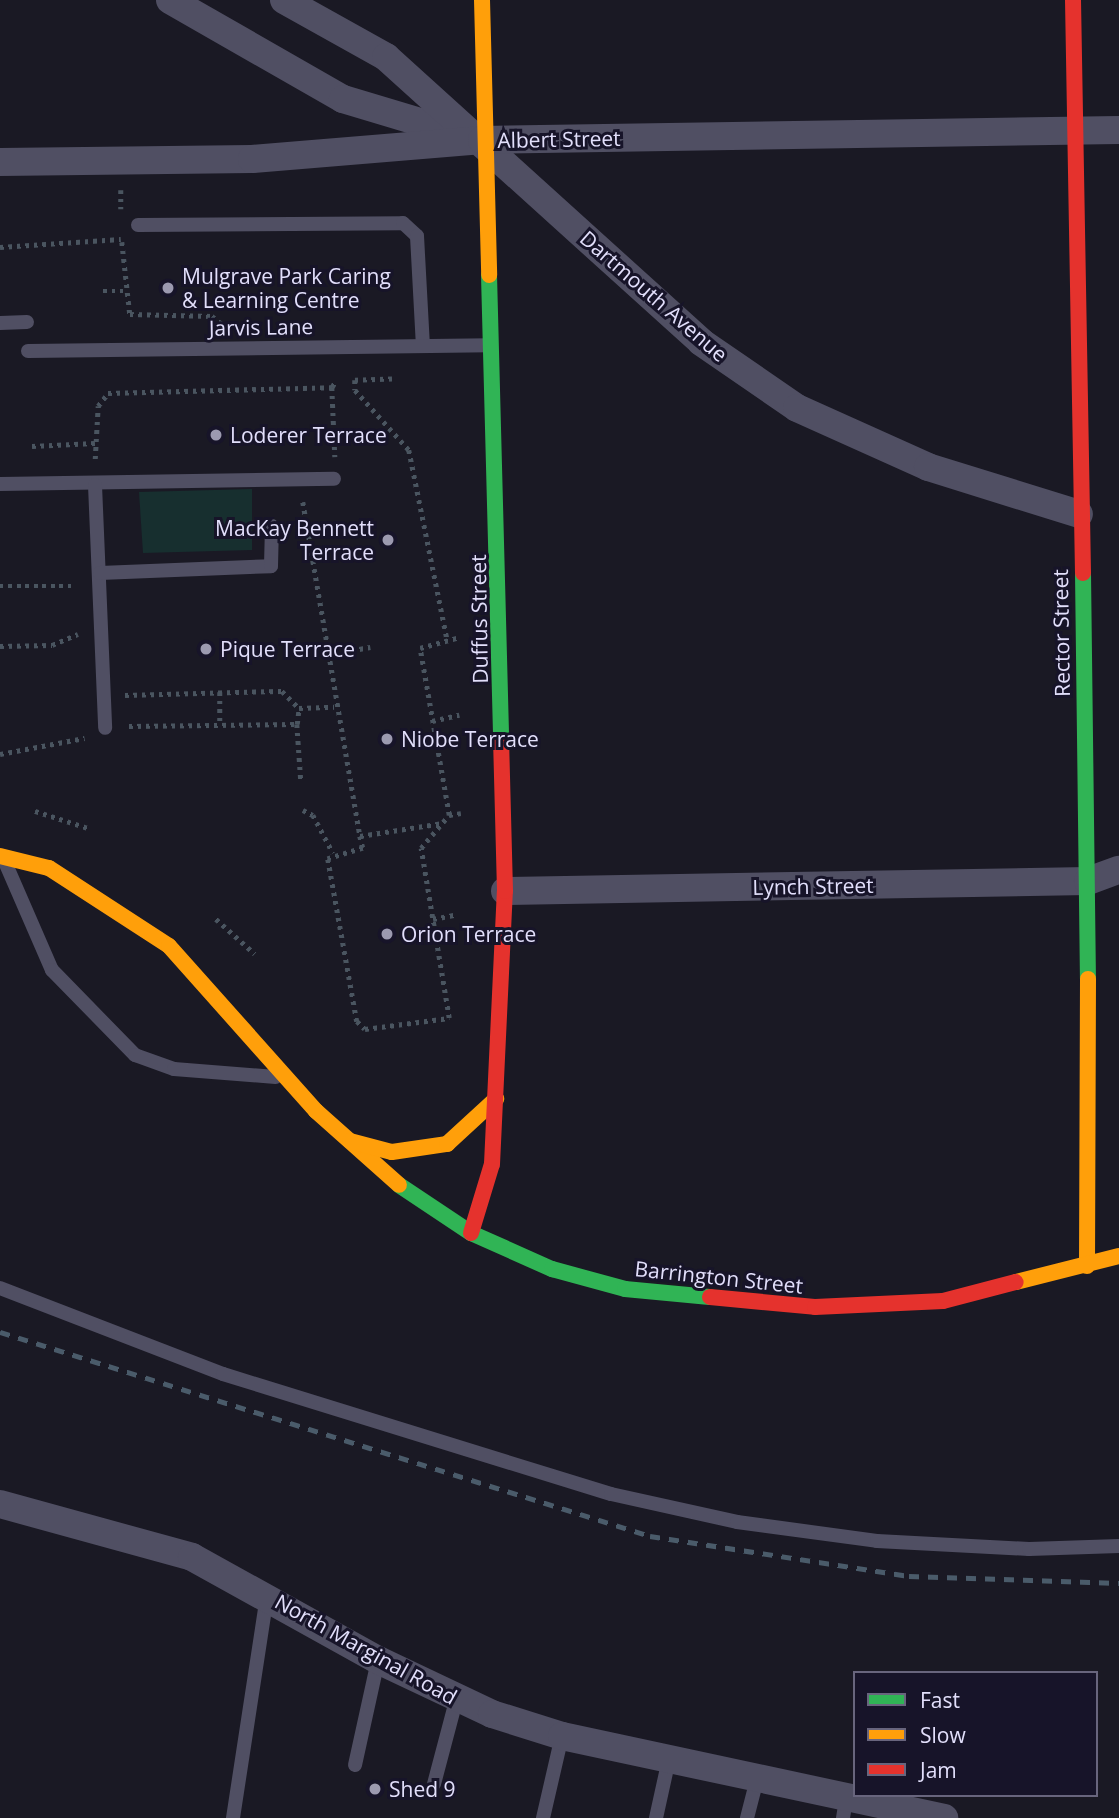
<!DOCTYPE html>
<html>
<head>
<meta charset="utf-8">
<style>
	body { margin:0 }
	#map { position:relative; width:1119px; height:1818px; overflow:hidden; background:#1a1924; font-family:"Open Sans",sans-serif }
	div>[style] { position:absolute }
	.green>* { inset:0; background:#172f2f }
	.path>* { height:4.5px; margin-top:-2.25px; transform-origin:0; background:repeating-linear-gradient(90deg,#4a5560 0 3.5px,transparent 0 8.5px) }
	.lane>* { height:14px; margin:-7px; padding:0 7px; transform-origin:7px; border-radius:7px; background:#504f63 }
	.street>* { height:28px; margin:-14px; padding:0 14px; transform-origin:14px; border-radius:14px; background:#504f63 }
	.fast>* { height:16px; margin:-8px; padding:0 8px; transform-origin:8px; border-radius:8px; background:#30b455 }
	.slow>* { height:16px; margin:-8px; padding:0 8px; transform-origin:8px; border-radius:8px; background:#ff9f0a }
	.jam>* { height:16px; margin:-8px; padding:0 8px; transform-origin:8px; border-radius:8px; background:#e5322d }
	.rail>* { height:5px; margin-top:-2.5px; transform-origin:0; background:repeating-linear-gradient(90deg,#4a5b6a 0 10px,transparent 0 19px) }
	.dots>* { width:19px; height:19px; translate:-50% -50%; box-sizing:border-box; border:4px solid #171429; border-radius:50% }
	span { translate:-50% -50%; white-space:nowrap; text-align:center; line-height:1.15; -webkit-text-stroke:6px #171429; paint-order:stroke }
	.street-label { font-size:21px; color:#e2dffb }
	.poi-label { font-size:21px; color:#e2dffb }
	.left { translate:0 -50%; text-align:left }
	.right { translate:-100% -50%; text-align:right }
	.legend { position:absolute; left:853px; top:1671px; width:245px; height:126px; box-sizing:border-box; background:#171429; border:2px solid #68657d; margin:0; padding:9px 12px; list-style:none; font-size:21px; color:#e2dffb }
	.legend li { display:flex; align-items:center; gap:14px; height:35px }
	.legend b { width:35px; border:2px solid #68657d }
</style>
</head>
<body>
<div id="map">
	<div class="green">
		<div style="clip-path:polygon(252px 489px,252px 550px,143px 553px,139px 492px)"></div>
	</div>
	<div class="path">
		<div style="left:121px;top:190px;width:19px;rotate:90deg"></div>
		<div style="left:122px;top:242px;width:72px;rotate:83.7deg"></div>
		<div style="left:130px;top:314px;width:82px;rotate:1.4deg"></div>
		<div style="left:212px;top:316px;width:13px;rotate:39deg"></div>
		<div style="left:0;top:247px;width:121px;rotate:-3.8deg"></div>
		<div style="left:103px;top:291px;width:20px"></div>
		<div style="left:392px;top:379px;width:37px;rotate:178deg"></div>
		<div style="left:355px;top:380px;width:10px;rotate:90deg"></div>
		<div style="left:355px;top:390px;width:81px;rotate:48deg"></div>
		<div style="left:409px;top:450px;width:192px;rotate:78.6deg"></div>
		<div style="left:332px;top:387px;width:70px;rotate:87.5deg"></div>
		<div style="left:32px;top:446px;width:63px;rotate:-2.7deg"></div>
		<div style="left:95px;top:459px;width:53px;rotate:-86.8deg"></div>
		<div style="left:98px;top:406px;width:16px;rotate:-52deg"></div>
		<div style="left:108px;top:393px;width:224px;rotate:-1.5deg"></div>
		<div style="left:332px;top:387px;width:8px;rotate:-60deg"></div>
		<div style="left:303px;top:502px;width:339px;rotate:80.3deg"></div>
		<div style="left:360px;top:836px;width:84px;rotate:-8.9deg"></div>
		<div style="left:0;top:586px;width:76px"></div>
		<div style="left:0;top:646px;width:52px;rotate:-1.1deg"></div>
		<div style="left:52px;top:645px;width:28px;rotate:-23deg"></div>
		<div style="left:326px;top:655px;width:45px;rotate:-10.3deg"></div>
		<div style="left:220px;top:692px;width:33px;rotate:90deg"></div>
		<div style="left:125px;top:695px;width:157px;rotate:-1.5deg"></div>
		<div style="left:282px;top:691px;width:24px;rotate:45deg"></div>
		<div style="left:299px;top:708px;width:35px;rotate:-2deg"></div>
		<div style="left:432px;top:721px;width:28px;rotate:-13deg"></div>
		<div style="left:297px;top:724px;width:57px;rotate:86deg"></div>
		<div style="left:129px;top:726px;width:168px;rotate:-0.7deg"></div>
		<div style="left:297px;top:724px;width:16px;rotate:-83deg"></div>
		<div style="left:0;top:754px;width:86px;rotate:-10.7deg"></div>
		<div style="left:303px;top:810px;width:11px;rotate:27deg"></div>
		<div style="left:313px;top:815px;width:43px;rotate:62.2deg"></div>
		<div style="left:35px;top:811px;width:56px;rotate:17.8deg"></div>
		<div style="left:449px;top:815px;width:169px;rotate:-99.9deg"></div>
		<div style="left:420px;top:648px;width:41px;rotate:-15.4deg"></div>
		<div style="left:360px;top:836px;width:12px;rotate:76deg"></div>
		<div style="left:363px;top:848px;width:37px;rotate:163deg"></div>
		<div style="left:328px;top:859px;width:165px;rotate:79.9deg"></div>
		<div style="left:357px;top:1021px;width:11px;rotate:45deg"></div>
		<div style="left:365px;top:1029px;width:85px;rotate:-7.5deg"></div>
		<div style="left:449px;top:1018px;width:172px;rotate:-99.4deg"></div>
		<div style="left:421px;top:848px;width:43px;rotate:-49.7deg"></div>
		<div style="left:449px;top:815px;width:12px;rotate:-9deg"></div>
		<div style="left:216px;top:919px;width:52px;rotate:41.9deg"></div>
		<div style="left:433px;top:919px;width:25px;rotate:-11deg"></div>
	</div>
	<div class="lane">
		<div style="left:138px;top:225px;width:265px;rotate:-0.4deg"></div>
		<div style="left:403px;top:223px;width:19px;rotate:43deg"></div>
		<div style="left:417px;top:236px;width:110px;rotate:86.9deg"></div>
		<div style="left:0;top:323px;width:27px;rotate:-2deg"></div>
		<div style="left:28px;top:351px;width:461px;rotate:-0.7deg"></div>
		<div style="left:0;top:484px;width:334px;rotate:-0.9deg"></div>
		<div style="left:95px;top:485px;width:243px;rotate:87.6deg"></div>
		<div style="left:100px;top:573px;width:171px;rotate:-2.3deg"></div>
		<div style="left:271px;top:566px;width:40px;rotate:-88.6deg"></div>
		<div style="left:5px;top:862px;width:118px;rotate:66.5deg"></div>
		<div style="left:52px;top:970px;width:119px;rotate:45.7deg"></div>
		<div style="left:135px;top:1055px;width:41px;rotate:19.7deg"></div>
		<div style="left:174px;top:1069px;width:102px;rotate:4.5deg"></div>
		<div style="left:0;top:1288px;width:239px;rotate:21.1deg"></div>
		<div style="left:223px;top:1374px;width:406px;rotate:17.2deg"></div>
		<div style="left:611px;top:1494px;width:129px;rotate:12.5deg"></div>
		<div style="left:737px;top:1522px;width:141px;rotate:7.7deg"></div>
		<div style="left:877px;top:1541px;width:152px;rotate:3deg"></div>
		<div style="left:1029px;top:1549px;width:90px;rotate:-1.9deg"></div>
		<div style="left:355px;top:1765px;width:107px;rotate:-77.6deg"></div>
		<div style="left:434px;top:1784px;width:86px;rotate:-75.2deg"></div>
		<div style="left:233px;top:1818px;width:226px;rotate:-81.3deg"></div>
		<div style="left:543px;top:1818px;width:84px;rotate:-77deg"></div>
		<div style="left:656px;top:1818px;width:60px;rotate:-77.6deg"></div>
		<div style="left:747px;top:1818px;width:40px;rotate:-75.6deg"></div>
		<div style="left:843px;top:1818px;width:19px;rotate:-81deg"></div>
	</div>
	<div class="street">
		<div style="left:170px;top:0;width:199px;rotate:29.8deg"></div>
		<div style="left:343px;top:99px;width:128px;rotate:16.7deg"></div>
		<div style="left:284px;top:0;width:117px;rotate:29.2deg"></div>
		<div style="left:386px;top:57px;width:425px;rotate:42.1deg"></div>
		<div style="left:701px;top:342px;width:116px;rotate:34.5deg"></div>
		<div style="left:797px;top:408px;width:144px;rotate:24.2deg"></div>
		<div style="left:928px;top:467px;width:158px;rotate:17.3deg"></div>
		<div style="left:0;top:162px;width:252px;rotate:-0.7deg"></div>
		<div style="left:252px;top:159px;width:231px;rotate:-4.7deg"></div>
		<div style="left:482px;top:140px;width:637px;rotate:-0.9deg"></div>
		<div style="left:505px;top:891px;width:583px;rotate:-0.98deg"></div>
		<div style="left:1088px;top:881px;width:33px;rotate:-20deg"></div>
		<div style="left:0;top:1504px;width:199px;rotate:15.4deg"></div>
		<div style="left:192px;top:1557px;width:213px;rotate:29deg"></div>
		<div style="left:378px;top:1660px;width:126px;rotate:25.3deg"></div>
		<div style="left:492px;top:1714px;width:73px;rotate:17.4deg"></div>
		<div style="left:562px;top:1736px;width:391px;rotate:12.1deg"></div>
	</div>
	<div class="fast">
		<div style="left:489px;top:275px;width:466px;rotate:88.5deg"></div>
		<div style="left:1083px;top:573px;width:406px;rotate:89.3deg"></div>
		<div style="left:399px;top:1185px;width:87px;rotate:33.7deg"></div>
		<div style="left:471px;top:1233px;width:89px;rotate:24deg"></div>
		<div style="left:552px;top:1269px;width:76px;rotate:15.3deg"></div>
		<div style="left:625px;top:1289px;width:85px;rotate:5.4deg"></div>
	</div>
	<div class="slow">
		<div style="left:482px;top:0;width:275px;rotate:88.5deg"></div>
		<div style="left:0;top:856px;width:50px;rotate:13.8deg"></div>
		<div style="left:49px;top:868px;width:143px;rotate:33deg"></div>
		<div style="left:169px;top:946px;width:221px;rotate:48.3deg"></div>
		<div style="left:316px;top:1111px;width:111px;rotate:41.7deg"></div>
		<div style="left:350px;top:1141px;width:43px;rotate:14.7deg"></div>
		<div style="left:392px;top:1152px;width:56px;rotate:-8.3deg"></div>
		<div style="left:447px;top:1144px;width:67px;rotate:-42.6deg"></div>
		<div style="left:1087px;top:1266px;width:287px;rotate:-89.8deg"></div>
		<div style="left:1016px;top:1282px;width:106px;rotate:-14.2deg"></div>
	</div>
	<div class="jam">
		<div style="left:1073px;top:0;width:573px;rotate:89deg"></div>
		<div style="left:471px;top:1233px;width:72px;rotate:-73.1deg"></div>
		<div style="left:492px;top:1164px;width:273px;rotate:-87.3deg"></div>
		<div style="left:505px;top:891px;width:150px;rotate:-91.5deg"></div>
		<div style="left:710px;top:1297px;width:105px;rotate:5.4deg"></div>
		<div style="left:815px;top:1307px;width:128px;rotate:-2.7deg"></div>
		<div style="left:943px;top:1301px;width:75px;rotate:-14.6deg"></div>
	</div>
	<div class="rail">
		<div style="left:0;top:1332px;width:681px;rotate:17.42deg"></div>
		<div style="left:650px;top:1536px;width:262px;rotate:8.8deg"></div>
		<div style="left:909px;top:1576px;width:210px;rotate:1.9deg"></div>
	</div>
	<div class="dots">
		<div style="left:168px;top:288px;background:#9c9ab0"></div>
		<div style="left:216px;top:435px;background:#9c9ab0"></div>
		<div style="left:388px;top:540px;background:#9c9ab0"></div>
		<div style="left:206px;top:649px;background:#9c9ab0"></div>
		<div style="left:387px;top:739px;background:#9c9ab0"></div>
		<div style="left:387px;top:934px;background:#9c9ab0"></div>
		<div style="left:375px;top:1789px;background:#9c9ab0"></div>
	</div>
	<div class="street-label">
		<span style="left:559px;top:139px;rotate:-1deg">Albert Street</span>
		<span style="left:654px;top:296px;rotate:41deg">Dartmouth Avenue</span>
		<span style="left:261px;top:327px;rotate:-1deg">Jarvis Lane</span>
		<span style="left:479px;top:619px;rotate:-91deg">Duffus Street</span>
		<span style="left:1061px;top:633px;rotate:-91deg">Rector Street</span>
		<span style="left:813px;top:886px;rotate:-1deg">Lynch Street</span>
		<span style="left:719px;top:1277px;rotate:6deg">Barrington Street</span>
		<span style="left:366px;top:1649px;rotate:29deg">North Marginal Road</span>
	</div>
	<div class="poi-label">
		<span class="left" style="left:182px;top:288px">Mulgrave Park Caring<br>&amp; Learning Centre</span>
		<span class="left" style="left:230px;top:435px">Loderer Terrace</span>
		<span class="right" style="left:374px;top:540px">MacKay Bennett<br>Terrace</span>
		<span class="left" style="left:220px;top:649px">Pique Terrace</span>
		<span class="left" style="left:401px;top:739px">Niobe Terrace</span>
		<span class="left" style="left:401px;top:934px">Orion Terrace</span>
		<span class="left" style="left:389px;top:1789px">Shed 9</span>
	</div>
	<ul class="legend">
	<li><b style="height:9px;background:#30b455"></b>Fast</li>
	<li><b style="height:9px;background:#ff9f0a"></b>Slow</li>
	<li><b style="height:9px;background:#e5322d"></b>Jam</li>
	</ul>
</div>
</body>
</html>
